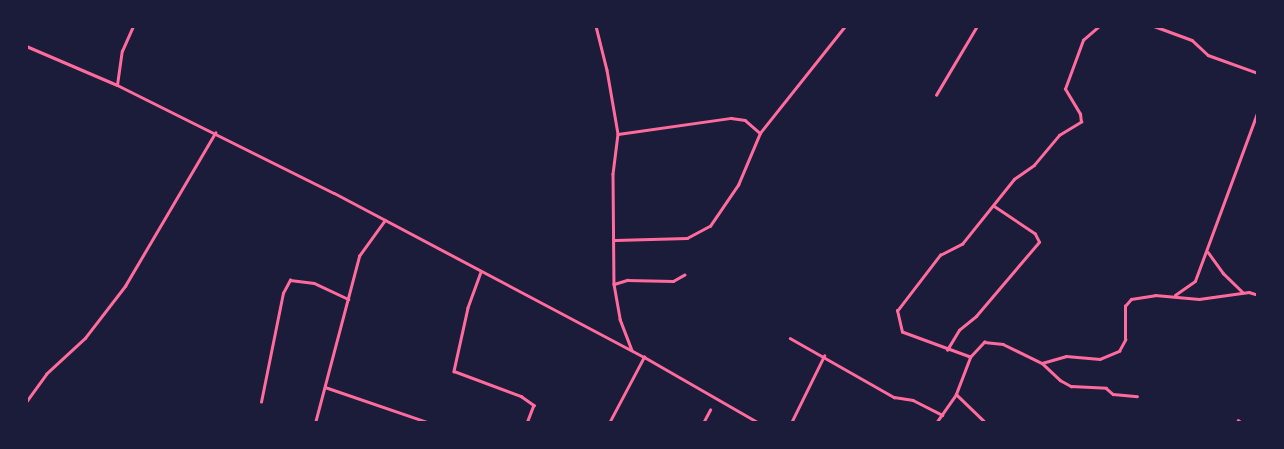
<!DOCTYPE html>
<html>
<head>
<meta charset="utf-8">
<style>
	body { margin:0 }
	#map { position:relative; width:1284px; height:449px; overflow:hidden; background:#1b1b3a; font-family:"IBM Plex Sans",sans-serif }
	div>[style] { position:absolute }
	.minor>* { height:2.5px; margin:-1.25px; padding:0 1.25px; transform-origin:1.25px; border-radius:1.25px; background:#ff6b9d }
	.secondary>* { height:3px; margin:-1.5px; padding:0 1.5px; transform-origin:1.5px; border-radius:1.5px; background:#ff6b9d }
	span { translate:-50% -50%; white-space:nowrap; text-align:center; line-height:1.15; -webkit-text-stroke:5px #1b1b3a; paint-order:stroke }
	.frame { position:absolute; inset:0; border:28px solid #1b1b3a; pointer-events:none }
</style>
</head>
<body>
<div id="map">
	<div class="minor">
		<div style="left:596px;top:26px;width:45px;rotate:76deg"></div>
		<div style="left:607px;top:70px;width:65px;rotate:80.2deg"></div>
		<div style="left:618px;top:134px;width:40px;rotate:97.1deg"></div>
		<div style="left:613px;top:174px;width:110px;rotate:89.5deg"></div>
		<div style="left:614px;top:284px;width:36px;rotate:80deg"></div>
		<div style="left:620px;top:319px;width:33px;rotate:69deg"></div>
		<div style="left:1154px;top:26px;width:40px;rotate:20.2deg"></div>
		<div style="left:1192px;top:40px;width:22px;rotate:43deg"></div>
		<div style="left:1208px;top:55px;width:53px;rotate:19.8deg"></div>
		<div style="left:117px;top:85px;width:34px;rotate:-82deg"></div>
		<div style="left:122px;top:51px;width:27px;rotate:-66deg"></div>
		<div style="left:936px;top:95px;width:80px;rotate:-59.3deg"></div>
		<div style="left:618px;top:134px;width:114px;rotate:-8.1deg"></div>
		<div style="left:731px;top:118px;width:14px;rotate:8deg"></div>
		<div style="left:745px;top:120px;width:20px;rotate:41deg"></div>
		<div style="left:615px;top:240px;width:72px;rotate:-1.6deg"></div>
		<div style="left:687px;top:238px;width:26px;rotate:-28deg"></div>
		<div style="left:710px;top:226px;width:50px;rotate:-55.7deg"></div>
		<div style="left:738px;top:185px;width:56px;rotate:-67.1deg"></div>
		<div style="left:760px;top:133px;width:137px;rotate:-51.5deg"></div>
		<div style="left:1208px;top:252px;width:26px;rotate:54deg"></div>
		<div style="left:1223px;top:273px;width:28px;rotate:44deg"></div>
		<div style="left:481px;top:272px;width:38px;rotate:110deg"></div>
		<div style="left:468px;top:308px;width:65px;rotate:102.5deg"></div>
		<div style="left:454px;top:371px;width:72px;rotate:20.5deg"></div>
		<div style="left:521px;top:396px;width:16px;rotate:35deg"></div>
		<div style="left:534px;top:405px;width:19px;rotate:111deg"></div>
		<div style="left:614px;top:284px;width:14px;rotate:-17deg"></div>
		<div style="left:627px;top:280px;width:46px;rotate:1.2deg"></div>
		<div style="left:673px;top:281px;width:13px;rotate:-29deg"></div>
		<div style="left:1175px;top:295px;width:24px;rotate:-35deg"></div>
		<div style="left:1195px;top:281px;width:181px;rotate:-69.7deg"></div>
		<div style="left:790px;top:338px;width:120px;rotate:29.6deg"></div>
		<div style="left:894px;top:397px;width:19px;rotate:9deg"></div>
		<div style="left:913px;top:400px;width:33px;rotate:27deg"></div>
		<div style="left:947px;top:350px;width:23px;rotate:-59deg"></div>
		<div style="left:959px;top:330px;width:22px;rotate:-39deg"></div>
		<div style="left:976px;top:316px;width:97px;rotate:-49.6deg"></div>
		<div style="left:1039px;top:242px;width:9px;rotate:-117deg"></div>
		<div style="left:1035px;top:234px;width:48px;rotate:-146deg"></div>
		<div style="left:970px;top:357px;width:72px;rotate:-159.8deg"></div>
		<div style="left:902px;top:332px;width:22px;rotate:-103deg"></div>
		<div style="left:897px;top:311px;width:71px;rotate:-52.5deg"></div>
		<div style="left:940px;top:255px;width:25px;rotate:-27deg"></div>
		<div style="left:962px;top:244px;width:83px;rotate:-51.3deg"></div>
		<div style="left:1014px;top:179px;width:24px;rotate:-35deg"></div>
		<div style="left:1034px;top:165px;width:39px;rotate:-50deg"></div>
		<div style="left:1059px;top:135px;width:26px;rotate:-31deg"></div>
		<div style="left:1081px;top:122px;width:8px;rotate:-97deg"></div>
		<div style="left:1080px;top:114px;width:29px;rotate:-121deg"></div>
		<div style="left:1065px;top:89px;width:52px;rotate:-69.8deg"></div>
		<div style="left:1083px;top:40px;width:21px;rotate:-41deg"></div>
		<div style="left:1042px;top:363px;width:25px;rotate:-16deg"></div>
		<div style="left:1066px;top:356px;width:34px;rotate:5deg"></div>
		<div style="left:1100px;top:359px;width:21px;rotate:-23deg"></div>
		<div style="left:1119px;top:351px;width:13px;rotate:-61deg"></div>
		<div style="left:1125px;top:340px;width:34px;rotate:-90deg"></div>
		<div style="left:1125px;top:306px;width:9px;rotate:-49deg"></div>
		<div style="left:1131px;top:299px;width:24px;rotate:-9deg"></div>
		<div style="left:1155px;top:295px;width:44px;rotate:5.2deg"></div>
		<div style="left:1199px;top:299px;width:50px;rotate:-8deg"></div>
		<div style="left:1249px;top:292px;width:9px;rotate:18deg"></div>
		<div style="left:325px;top:387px;width:111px;rotate:18.9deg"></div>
		<div style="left:956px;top:394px;width:42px;rotate:44deg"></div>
		<div style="left:26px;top:402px;width:34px;rotate:-54deg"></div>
		<div style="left:46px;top:374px;width:53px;rotate:-42.7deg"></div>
		<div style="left:85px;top:338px;width:66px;rotate:-52.4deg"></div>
		<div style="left:125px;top:286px;width:178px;rotate:-59.5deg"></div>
		<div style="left:261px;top:402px;width:111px;rotate:-78.6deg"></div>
		<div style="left:283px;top:293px;width:15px;rotate:-62deg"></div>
		<div style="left:290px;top:280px;width:24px;rotate:7deg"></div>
		<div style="left:314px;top:283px;width:38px;rotate:25deg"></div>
		<div style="left:1238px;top:420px;width:5px;rotate:37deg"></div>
		<div style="left:315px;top:423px;width:173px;rotate:-75.2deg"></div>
		<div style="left:359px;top:256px;width:44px;rotate:-54.2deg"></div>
		<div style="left:609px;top:423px;width:75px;rotate:-62.1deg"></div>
		<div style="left:703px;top:423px;width:15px;rotate:-62deg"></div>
		<div style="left:791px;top:423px;width:75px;rotate:-63.8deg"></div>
		<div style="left:936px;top:423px;width:35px;rotate:-55deg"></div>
		<div style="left:956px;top:394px;width:40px;rotate:-69deg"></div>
		<div style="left:970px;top:357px;width:21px;rotate:-47deg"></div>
		<div style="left:984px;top:342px;width:19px;rotate:6deg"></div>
		<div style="left:1003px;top:344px;width:43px;rotate:26deg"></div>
		<div style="left:1042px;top:363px;width:25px;rotate:43deg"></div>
		<div style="left:1060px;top:380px;width:13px;rotate:29deg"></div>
		<div style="left:1071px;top:386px;width:35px;rotate:3deg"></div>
		<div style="left:1106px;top:388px;width:9px;rotate:41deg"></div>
		<div style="left:1113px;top:394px;width:24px;rotate:5deg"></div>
	</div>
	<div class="secondary">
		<div style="left:26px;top:46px;width:99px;rotate:23.2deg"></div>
		<div style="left:117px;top:85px;width:242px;rotate:26.5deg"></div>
		<div style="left:334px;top:193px;width:351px;rotate:27.9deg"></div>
		<div style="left:644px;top:357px;width:133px;rotate:29.9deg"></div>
	</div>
	<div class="frame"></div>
</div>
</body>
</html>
